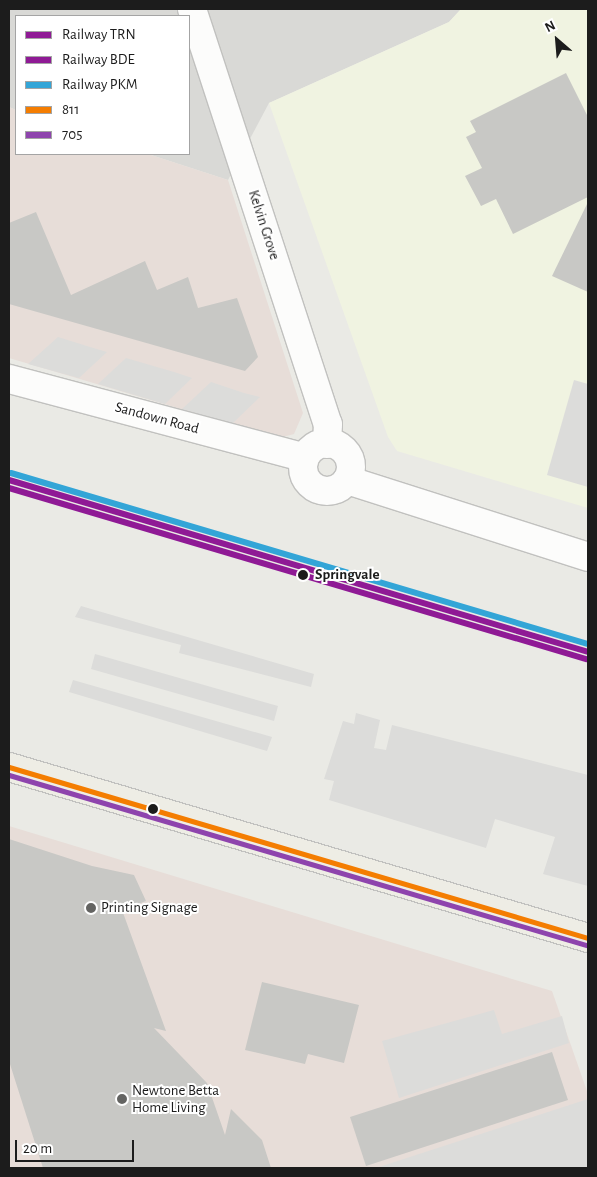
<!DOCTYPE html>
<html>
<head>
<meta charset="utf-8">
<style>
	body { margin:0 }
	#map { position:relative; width:597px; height:1177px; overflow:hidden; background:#eaeae5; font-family:"Alegreya Sans",sans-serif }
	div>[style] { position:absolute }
	.residential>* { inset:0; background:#d9d9d6 }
	.commercial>* { inset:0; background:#e7ddd8 }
	.education>* { inset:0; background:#f0f3e1 }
	.parking>* { inset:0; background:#dcdcda }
	.building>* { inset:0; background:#c8c8c5 }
	.roads { filter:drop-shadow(1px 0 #c1c1bf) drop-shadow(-1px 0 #c1c1bf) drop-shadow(0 1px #c1c1bf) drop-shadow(0 -1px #c1c1bf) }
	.minor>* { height:28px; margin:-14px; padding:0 14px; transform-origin:14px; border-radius:14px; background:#fcfcfb }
	.minor>.ring { margin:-14px; padding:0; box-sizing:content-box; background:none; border:28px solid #fcfcfb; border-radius:50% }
	.major>* { height:28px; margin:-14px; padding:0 14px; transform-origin:14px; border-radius:14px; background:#eeede5 }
	.bus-1>* { height:5px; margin:-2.5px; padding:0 2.5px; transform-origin:2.5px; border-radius:2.5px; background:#f47d01 }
	.bus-2>* { height:5px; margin:-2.5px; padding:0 2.5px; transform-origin:2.5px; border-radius:2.5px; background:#8e44ad }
	.rail-1>* { height:6px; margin:-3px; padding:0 3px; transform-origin:3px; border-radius:3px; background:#8f1a95 }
	.rail-2>* { height:6px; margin:-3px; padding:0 3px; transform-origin:3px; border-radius:3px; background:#8f1a95 }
	.rail-3>* { height:6px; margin:-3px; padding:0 3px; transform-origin:3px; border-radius:3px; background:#33a5d7 }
	.dots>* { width:14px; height:14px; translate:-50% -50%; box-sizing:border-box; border:2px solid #fff; border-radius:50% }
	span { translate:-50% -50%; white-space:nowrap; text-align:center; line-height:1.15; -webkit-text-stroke:4px #fff; paint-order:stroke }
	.street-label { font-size:15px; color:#1c1c1c }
	.stop-label { font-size:15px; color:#1c1c1c; font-weight:700 }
	.left { translate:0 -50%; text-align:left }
	.poi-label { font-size:15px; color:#1c1c1c }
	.frame { position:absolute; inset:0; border:10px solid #1c1c1c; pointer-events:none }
	.legend { position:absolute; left:15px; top:15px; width:175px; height:140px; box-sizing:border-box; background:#fff; border:1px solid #a4a4a4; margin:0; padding:6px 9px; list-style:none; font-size:15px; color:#1c1c1c }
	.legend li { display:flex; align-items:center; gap:10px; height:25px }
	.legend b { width:25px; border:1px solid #a4a4a4 }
	.north { position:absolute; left:532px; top:15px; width:50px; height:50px; -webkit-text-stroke:4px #fff; paint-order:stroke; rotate:333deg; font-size:14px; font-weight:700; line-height:20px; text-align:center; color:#1c1c1c }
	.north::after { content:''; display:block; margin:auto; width:18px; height:22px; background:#1c1c1c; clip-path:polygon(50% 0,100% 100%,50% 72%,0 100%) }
	.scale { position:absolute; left:15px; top:1140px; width:119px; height:22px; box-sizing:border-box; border:2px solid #1c1c1c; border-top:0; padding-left:6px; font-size:15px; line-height:18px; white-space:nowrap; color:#1c1c1c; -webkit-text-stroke:4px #fff; paint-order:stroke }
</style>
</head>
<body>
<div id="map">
	<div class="residential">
		<div style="clip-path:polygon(9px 9px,461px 9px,449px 22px,269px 103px,228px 180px,148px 154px,189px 154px,189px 16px,16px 16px,16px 110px,9px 107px)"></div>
	</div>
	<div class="commercial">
		<div style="clip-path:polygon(9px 107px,16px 110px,16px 154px,148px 154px,228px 180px,303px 413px,294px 434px,279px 438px,9px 358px)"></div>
		<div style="clip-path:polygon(9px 826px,552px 991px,588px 1094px,588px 1168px,9px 1168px)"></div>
	</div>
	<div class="education">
		<div style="clip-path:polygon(461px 9px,588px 9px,588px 508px,397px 451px,388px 437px,269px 103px,449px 22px)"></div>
	</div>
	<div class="parking">
		<div style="clip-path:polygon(58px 337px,90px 347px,107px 352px,79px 378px,28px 364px)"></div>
		<div style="clip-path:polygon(126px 358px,174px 372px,192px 378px,165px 404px,98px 384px)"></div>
		<div style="clip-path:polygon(574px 380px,588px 384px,588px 487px,547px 475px)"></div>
		<div style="clip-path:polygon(211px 382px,244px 393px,260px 397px,232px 424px,182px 409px)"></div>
		<div style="clip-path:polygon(81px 606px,314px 674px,311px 687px,179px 653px,181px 645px,75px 617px)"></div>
		<div style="clip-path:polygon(95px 654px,278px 706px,274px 721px,91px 669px)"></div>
		<div style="clip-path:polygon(73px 680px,272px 737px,267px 751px,69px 692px)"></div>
		<div style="clip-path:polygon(356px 713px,380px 720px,374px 748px,386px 750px,392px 725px,588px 775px,588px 886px,543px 874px,555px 837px,495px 819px,486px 848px,329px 800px,334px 781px,324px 779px,343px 721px,354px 724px)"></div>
		<div style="clip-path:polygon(494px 1010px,502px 1034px,562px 1016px,569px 1043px,399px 1098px,382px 1041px)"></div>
		<div style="clip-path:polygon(588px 1099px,588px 1168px,376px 1168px)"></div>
	</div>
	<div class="building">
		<div style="clip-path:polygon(566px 73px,588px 117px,588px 197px,513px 234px,496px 199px,481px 206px,465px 176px,482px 168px,466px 137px,476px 132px,470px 121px)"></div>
		<div style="clip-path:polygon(588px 202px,588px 292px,552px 276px)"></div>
		<div style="clip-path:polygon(36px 212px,71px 295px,145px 261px,157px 290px,188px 277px,198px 308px,237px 298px,258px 357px,245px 371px,9px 304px,9px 223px)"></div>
		<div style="clip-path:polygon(9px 839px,92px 866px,134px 875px,146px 901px,122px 910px,166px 1031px,154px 1028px,207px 1083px,225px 1135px,231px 1109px,262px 1140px,271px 1168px,43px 1168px,9px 1061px)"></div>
		<div style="clip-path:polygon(262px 982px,359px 1005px,344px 1063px,308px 1054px,305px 1064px,245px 1050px)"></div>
		<div style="clip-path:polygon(552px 1052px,568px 1100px,366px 1166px,350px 1117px)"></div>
	</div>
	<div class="roads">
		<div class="minor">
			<div style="left:192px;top:9px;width:437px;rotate:71.9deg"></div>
			<div style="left:328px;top:424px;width:20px;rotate:93deg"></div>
			<div style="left:9px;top:379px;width:306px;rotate:14.9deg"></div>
			<div class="ring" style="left:303px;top:443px;width:20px;height:20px"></div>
			<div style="left:347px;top:480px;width:253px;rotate:17.7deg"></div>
		</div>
		<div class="major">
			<div style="left:9px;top:767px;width:604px;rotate:16.45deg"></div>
		</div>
	</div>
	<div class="bus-1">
		<div style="left:9px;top:767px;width:604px;rotate:16.45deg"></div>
	</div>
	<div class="bus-2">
		<div style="left:9px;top:775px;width:602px;rotate:16.42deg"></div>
	</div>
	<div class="rail-1">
		<div style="left:9px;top:480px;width:604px;rotate:16.54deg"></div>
	</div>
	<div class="rail-2">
		<div style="left:9px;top:488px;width:602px;rotate:16.51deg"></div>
	</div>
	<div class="rail-3">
		<div style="left:11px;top:473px;width:602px;rotate:16.51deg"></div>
	</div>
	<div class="dots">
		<div style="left:303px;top:575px;background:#1c1c1c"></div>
		<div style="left:153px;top:809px;background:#1c1c1c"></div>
		<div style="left:91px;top:908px;background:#646462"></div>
		<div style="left:122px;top:1099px;background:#646462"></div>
	</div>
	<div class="street-label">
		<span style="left:264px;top:225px;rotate:72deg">Kelvin Grove</span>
		<span style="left:157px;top:418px;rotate:15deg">Sandown Road</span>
	</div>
	<div class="stop-label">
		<span class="left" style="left:315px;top:575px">Springvale</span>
	</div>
	<div class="poi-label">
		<span class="left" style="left:101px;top:908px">Printing Signage</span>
		<span class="left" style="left:132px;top:1099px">Newtone Betta<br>Home Living</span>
	</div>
	<div class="frame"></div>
	<ul class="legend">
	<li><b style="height:6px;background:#8f1a95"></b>Railway TRN</li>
	<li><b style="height:6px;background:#8f1a95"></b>Railway BDE</li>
	<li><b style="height:6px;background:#33a5d7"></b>Railway PKM</li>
	<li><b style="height:6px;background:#f47d01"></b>811</li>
	<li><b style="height:6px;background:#8e44ad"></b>705</li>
	</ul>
	<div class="north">N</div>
	<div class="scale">20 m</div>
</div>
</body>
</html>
